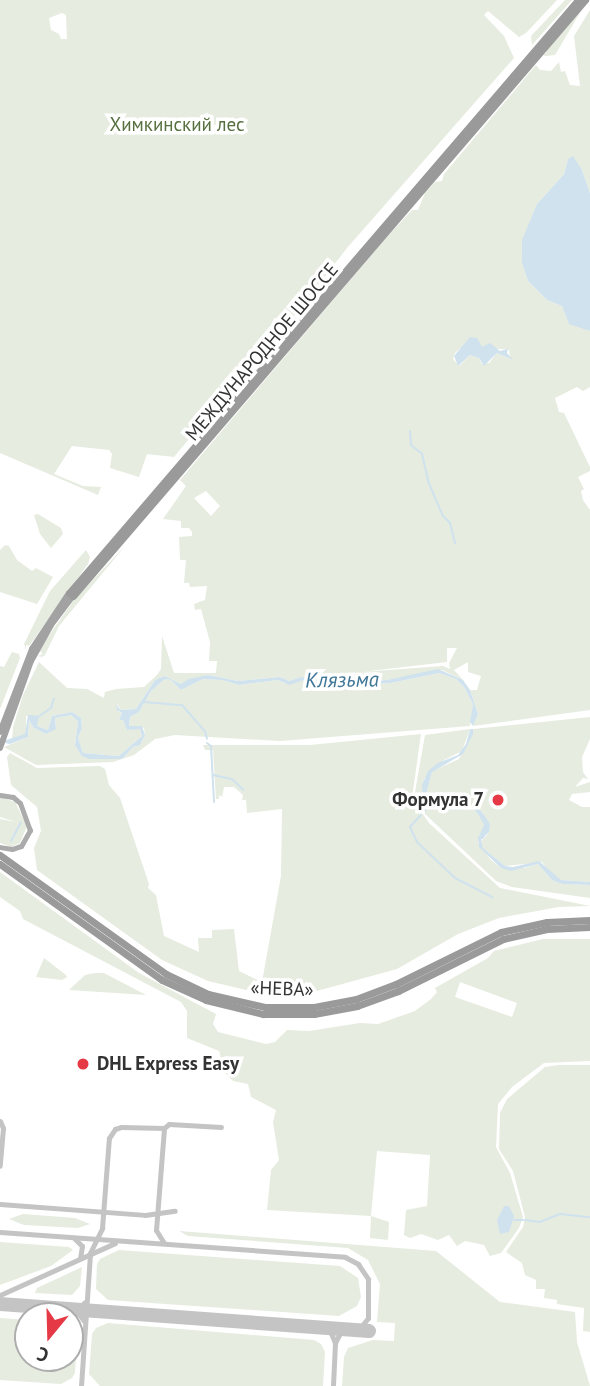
<!DOCTYPE html>
<meta charset="utf-8">
<style>
body{margin:0}
#map{position:relative;width:590px;height:1386px;overflow:hidden;background:#fff;font-family:"PT Sans",sans-serif}
div>[style]{position:absolute}
.green>*{inset:0;background:#e6ecdf}
.water>*{inset:0;background:#cfe2ee}
.stream>*{height:2px;margin:-1px;padding:0 1px;transform-origin:1px;border-radius:1px;background:#cfe2ee}
.river>*{height:4.5px;margin:-2.25px;padding:0 2.25px;transform-origin:2.25px;border-radius:2.25px;background:#cfe2ee}
.taxiway>*{height:5px;margin:-2.5px;padding:0 2.5px;transform-origin:2.5px;border-radius:2.5px;background:#c4c4c4}
.runway>*{height:14px;margin:-7px;padding:0 7px;transform-origin:7px;border-radius:7px;background:#c4c4c4}
.primary>*{height:5px;margin:-2.5px;padding:0 2.5px;transform-origin:2.5px;border-radius:2.5px;background:#ababab}
.trunk>*{height:6px;margin:-3px;padding:0 3px;transform-origin:3px;border-radius:3px;background:#a2a2a2}
.motorway>*{height:7px;margin:-3.5px;padding:0 3.5px;transform-origin:3.5px;border-radius:3.5px;background:#9a9a9a}
.dots>*{width:19px;height:19px;translate:-50% -50%;box-sizing:border-box;border:4px solid #fff;border-radius:50%}
span{translate:-50% -50%;white-space:nowrap;text-align:center;line-height:1.15;-webkit-text-stroke:7px #fff;paint-order:stroke}
.park-label{font-size:19px;color:#56703f}
.street-label{font-size:19px;color:#333}
.poi-label{font-size:19px;color:#333;font-weight:700}
.right{translate:-100% -50%;text-align:right}
.left{translate:0 -50%;text-align:left}
.water-label{font-size:21px;color:#3f7597;font-style:italic}
.north{position:absolute;left:14px;top:1302px;width:70px;height:70px;box-sizing:border-box;background:#fff;border:2px solid #adadad;border-radius:50%;rotate:199deg;font-size:19px;font-weight:700;line-height:28px;text-align:center;color:#333}
.north::after{content:'';display:block;margin:auto;width:24px;height:32px;background:#e63946;clip-path:polygon(50% 0,100% 100%,50% 72%,0 100%)}
</style>
<div id="map">
<div class="green">
<div style="clip-path:polygon(evenodd,0 0,557px 0,526px 33px,519px 37px,488px 11px,484px 15px,504px 36px,514px 58px,347px 248px,291px 320px,274px 318px,264px 349px,174px 457px,147px 454px,139px 477px,110px 468px,112px 454px,109px 450px,72px 446px,54px 474px,83px 486px,101px 487px,98px 495px,0 453px,0 0,62px 13px,66px 15px,67px 39px,61px 39px,59px 34px,51px 30px,49px 18px,62px 13px)"></div>
<div style="clip-path:polygon(565px 0,572px 0,532px 45px,531px 36px)"></div>
<div style="clip-path:polygon(585px 4px,555px 55px,545px 56px,542px 54px,547px 53px,545px 51px)"></div>
<div style="clip-path:polygon(evenodd,590px 10px,590px 193px,582px 170px,568px 159px,564px 174px,537px 204px,523px 240px,522px 262px,528px 281px,547px 300px,562px 306px,568px 321px,590px 331px,590px 387px,583px 391px,577px 387px,555px 398px,559px 412px,564px 413px,590px 467px,590px 471px,578px 477px,584px 489px,581px 491px,583px 500px,590px 510px,590px 710px,473px 726px,478px 714px,470px 690px,477px 690px,481px 676px,468px 672px,468px 662px,454px 670px,463px 680px,442px 670px,387px 680px,360px 682px,301px 677px,289px 681px,280px 677px,238px 681px,208px 675px,181px 684px,165px 676px,155px 680px,136px 709px,120px 710px,117px 703px,118px 711px,122px 713px,119px 720px,123px 720px,127px 730px,140px 728px,142px 736px,119px 756px,83px 753px,78px 737px,82px 729px,81px 718px,72px 712px,52px 716px,48px 730px,36px 726px,38px 716px,26px 716px,26px 734px,12px 740px,13px 727px,23px 695px,39px 662px,67px 688px,87px 689px,104px 698px,105px 692px,116px 689px,144px 687px,157px 675px,161px 669px,162px 636px,174px 673px,216px 673px,217px 661px,209px 661px,210px 642px,201px 609px,195px 610px,194px 604px,205px 600px,207px 586px,190px 587px,189px 583px,184px 583px,186px 560px,180px 560px,179px 537px,192px 536px,192px 532px,189px 528px,181px 528px,181px 521px,163px 519px,186px 486px,180px 480px,386px 238px,412px 210px,418px 210px,425px 193px,435px 182px,442px 181px,444px 174px,536px 65px,540px 70px,551px 71px,559px 62px,561px 72px,565px 71px,570px 85px,580px 86px,574px 36px,590px 10px,464px 345px,509px 350px,510px 359px,497px 353px,489px 363px,482px 364px,479px 358px,470px 355px,459px 366px,453px 359px,455px 353px,464px 345px,590px 10px,206px 491px,220px 506px,211px 516px,194px 498px,206px 491px,590px 10px,447px 648px,457px 648px,449px 663px,450px 669px,443px 666px,361px 672px,447px 662px,447px 648px)"></div>
<div style="clip-path:polygon(38px 514px,61px 528px,63px 534px,51px 548px,40px 534px,34px 515px)"></div>
<div style="clip-path:polygon(5px 545px,9px 546px,17px 560px,32px 571px,36px 568px,53px 577px,37px 604px,0 592px,0 550px)"></div>
<div style="clip-path:polygon(125px 546px,59px 626px,45px 655px,42px 657px,38px 656px,43px 654px,40px 651px,45px 641px,74px 600px)"></div>
<div style="clip-path:polygon(86px 550px,90px 557px,88px 564px,29px 646px,26px 645px,26px 650px,24px 644px,50px 591px)"></div>
<div style="clip-path:polygon(12px 652px,19px 654px,20px 658px,0 709px,0 666px,4px 667px)"></div>
<div style="clip-path:polygon(439px 673px,456px 679px,464px 687px,473px 704px,470px 726px,280px 741px,175px 735px,155px 739px,134px 755px,113px 762px,36px 765px,4px 747px,28px 737px,29px 720px,34px 728px,46px 734px,56px 728px,55px 718px,71px 715px,78px 721px,75px 745px,85px 757px,122px 759px,133px 747px,140px 745px,145px 735px,144px 728px,129px 726px,130px 717px,139px 712px,151px 691px,165px 679px,171px 680px,181px 690px,203px 679px,222px 680px,239px 685px,278px 680px,286px 684px,304px 680px,357px 685px,391px 683px)"></div>
<div style="clip-path:polygon(590px 717px,590px 739px,582px 757px,583px 772px,588px 779px,583px 778px,575px 787px,590px 782px,590px 792px,572px 794px,569px 800px,582px 807px,590px 807px,590px 882px,561px 880px,551px 874px,542px 862px,505px 866px,483px 848px,481px 841px,487px 835px,490px 825px,479px 808px,441px 805px,425px 798px,432px 771px,459px 759px,473px 729px)"></div>
<div style="clip-path:polygon(470px 729px,462px 751px,444px 760px,424px 779px,423px 801px,445px 810px,474px 809px,486px 825px,478px 843px,491px 860px,501px 868px,525px 868px,538px 864px,552px 880px,562px 884px,590px 885px,590px 898px,512px 887px,496px 881px,423px 812px,415px 792px,425px 735px)"></div>
<div style="clip-path:polygon(421px 734px,412px 798px,429px 823px,500px 888px,590px 906px,559px 907px,499px 918px,458px 934px,397px 969px,295px 997px,277px 997px,208px 981px,162px 960px,37px 870px,34px 848px,41px 831px,37px 807px,11px 785px,7px 757px,10px 753px,37px 768px,100px 766px,105px 769px,109px 785px,120px 798px,149px 884px,148px 888px,156px 895px,164px 936px,199px 952px,198px 938px,212px 938px,212px 930px,234px 929px,239px 971px,262px 982px,281px 876px,282px 809px,247px 813px,246px 800px,242px 800px,243px 795px,234px 787px,224px 787px,222px 797px,219px 795px,219px 799px,216px 799px,213px 750px,205px 750px,203px 745px,310px 745px)"></div>
<div style="clip-path:polygon(0 797px,15px 802px,27px 826px,20px 843px,11px 847px,0 843px,0 819px,16px 822px,0 817px)"></div>
<div style="clip-path:polygon(evenodd,0 872px,139px 973px,216px 1014px,213px 1024px,218px 1032px,266px 1044px,275px 1042px,287px 1030px,309px 1031px,360px 1023px,378px 1024px,415px 1011px,431px 999px,437px 992px,435px 988px,488px 958px,494px 951px,543px 939px,590px 939px,590px 1061px,544px 1063px,512px 1087px,498px 1104px,496px 1147px,510px 1173px,523px 1217px,519px 1228px,501px 1253px,490px 1256px,484px 1245px,465px 1241px,457px 1246px,449px 1235px,438px 1240px,421px 1234px,410px 1238px,404px 1235px,406px 1210px,427px 1206px,430px 1155px,377px 1151px,371px 1216px,389px 1222px,388px 1240px,370px 1238px,371px 1216px,267px 1210px,271px 1170px,279px 1160px,273px 1122px,276px 1110px,251px 1097px,248px 1084px,233px 1081px,225px 1073px,219px 1051px,187px 1038px,187px 1011px,181px 1002px,23px 919px,20px 911px,0 897px,0 872px,460px 982px,517px 1003px,512px 1017px,455px 997px,460px 982px)"></div>
<div style="clip-path:polygon(44px 958px,66px 975px,67px 977px,62px 980px,36px 977px)"></div>
<div style="clip-path:polygon(95px 973px,104px 973px,146px 995px,69px 990px,85px 975px)"></div>
<div style="clip-path:polygon(559px 1065px,590px 1065px,590px 1332px,583px 1331px,584px 1308px,557px 1304px,557px 1300px,544px 1298px,545px 1289px,536px 1289px,536px 1280px,525px 1275px,522px 1263px,506px 1252px,523px 1227px,525px 1217px,513px 1171px,499px 1149px,500px 1113px,507px 1099px,545px 1067px)"></div>
<div style="clip-path:polygon(23px 1214px,75px 1218px,90px 1224px,78px 1228px,24px 1225px,9px 1219px)"></div>
<div style="clip-path:polygon(179px 1231px,436px 1251px,500px 1302px,575px 1312px,577px 1342px,590px 1386px,342px 1386px,344px 1357px,348px 1348px,373px 1340px,394px 1341px,395px 1323px,377px 1322px,380px 1284px,368px 1260px,348px 1248px,188px 1236px)"></div>
<div style="clip-path:polygon(0 1242px,69px 1247px,73px 1250px,51px 1266px,0 1285px)"></div>
<div style="clip-path:polygon(119px 1250px,340px 1266px,358px 1278px,361px 1297px,357px 1306px,339px 1316px,108px 1300px,96px 1289px,97px 1264px,100px 1259px)"></div>
<div style="clip-path:polygon(82px 1267px,80px 1286px,72px 1295px,35px 1293px,37px 1288px)"></div>
<div style="clip-path:polygon(0 1318px,28px 1320px,28px 1358px,70px 1358px,70px 1324px,73px 1325px,77px 1330px,77px 1340px,75px 1373px,72px 1378px,61px 1384px,0 1380px)"></div>
<div style="clip-path:polygon(108px 1323px,314px 1340px,321px 1344px,325px 1352px,323px 1386px,100px 1386px,89px 1374px,92px 1334px,96px 1328px)"></div>
</div>
<div class="water">
<div style="clip-path:polygon(573px 156px,582px 170px,590px 193px,590px 331px,569px 324px,562px 306px,547px 300px,528px 281px,522px 263px,522px 240px,537px 204px,564px 174px,568px 159px)"></div>
<div style="clip-path:polygon(470px 337px,477px 338px,482px 347px,490px 343px,500px 351px,508px 349px,507px 353px,513px 360px,497px 353px,484px 366px,479px 358px,470px 355px,458px 366px,454px 356px)"></div>
<div style="clip-path:polygon(438px 669px,463px 680px,470px 690px,478px 714px,473px 726px,470px 722px,473px 704px,464px 687px,456px 679px,439px 673px,391px 683px,357px 685px,304px 680px,289px 685px,278px 680px,239px 685px,222px 680px,203px 679px,181px 690px,171px 680px,165px 679px,151px 691px,139px 712px,130px 717px,129px 726px,142px 726px,145px 735px,140px 745px,133px 747px,122px 759px,89px 759px,82px 756px,75px 745px,78px 721px,71px 715px,55px 718px,56px 729px,46px 734px,34px 728px,29px 720px,28px 737px,10px 744px,0 742px,25px 734px,28px 715px,39px 716px,37px 726px,48px 730px,52px 716px,72px 712px,81px 718px,82px 729px,78px 737px,83px 753px,119px 756px,142px 736px,140px 729px,127px 730px,123px 720px,119px 720px,122px 713px,117px 710px,116px 704px,120px 710px,136px 709px,155px 680px,165px 676px,181px 684px,189px 679px,208px 675px,238px 681px,280px 677px,289px 681px,301px 677px,360px 682px,387px 680px)"></div>
<div style="clip-path:polygon(470px 729px,473px 729px,473px 734px,463px 754px,432px 772px,425px 798px,441px 805px,479px 808px,490px 825px,489px 832px,481px 840px,483px 848px,505px 866px,513px 867px,539px 861px,561px 880px,590px 882px,590px 885px,562px 884px,552px 880px,538px 864px,511px 871px,501px 868px,479px 847px,478px 837px,486px 831px,486px 825px,474px 809px,445px 810px,423px 801px,422px 785px,428px 771px,438px 763px,458px 755px,466px 744px)"></div>
<div style="clip-path:polygon(504px 1206px,509px 1206px,514px 1216px,509px 1232px,500px 1234px,497px 1220px)"></div>
</div>
<div class="stream">
<div style="left:410px;top:431px;width:14px;rotate:86deg"></div>
<div style="left:411px;top:445px;width:14px;rotate:39deg"></div>
<div style="left:422px;top:454px;width:28px;rotate:77deg"></div>
<div style="left:428px;top:481px;width:38px;rotate:67deg"></div>
<div style="left:443px;top:516px;width:10px;rotate:45deg"></div>
<div style="left:450px;top:523px;width:21px;rotate:76deg"></div>
<div style="left:144px;top:702px;width:38px;rotate:5deg"></div>
<div style="left:182px;top:705px;width:35px;rotate:49deg"></div>
<div style="left:205px;top:731px;width:8px;rotate:76deg"></div>
<div style="left:38px;top:717px;width:16px;rotate:-35deg"></div>
<div style="left:51px;top:708px;width:10px;rotate:-73deg"></div>
<div style="left:207px;top:743px;width:5px;rotate:37deg"></div>
<div style="left:211px;top:746px;width:56px;rotate:86.9deg"></div>
<div style="left:213px;top:775px;width:19px;rotate:12deg"></div>
<div style="left:232px;top:779px;width:16px;rotate:43deg"></div>
<div style="left:424px;top:812px;width:9px;rotate:-58deg"></div>
<div style="left:421px;top:815px;width:16px;rotate:133deg"></div>
<div style="left:410px;top:827px;width:17px;rotate:65deg"></div>
<div style="left:417px;top:842px;width:52px;rotate:43.5deg"></div>
<div style="left:455px;top:878px;width:42px;rotate:27.2deg"></div>
<div style="left:11px;top:841px;width:21px;rotate:-62deg"></div>
<div style="left:514px;top:1220px;width:9px"></div>
<div style="left:525px;top:1220px;width:15px;rotate:8deg"></div>
<div style="left:540px;top:1222px;width:22px;rotate:-22deg"></div>
<div style="left:560px;top:1214px;width:30px;rotate:6deg"></div>
</div>
<div class="river">
<div style="left:482px;top:816px;width:9px;rotate:58deg"></div>
<div style="left:487px;top:824px;width:13px;rotate:113deg"></div>
</div>
<div class="taxiway">
<div style="left:0;top:1121px;width:8px;rotate:67deg"></div>
<div style="left:3px;top:1128px;width:38px;rotate:95deg"></div>
<div style="left:0;top:1204px;width:145px;rotate:4.3deg"></div>
<div style="left:145px;top:1215px;width:30px;rotate:-8deg"></div>
<div style="left:0;top:1232px;width:346px;rotate:4.1deg"></div>
<div style="left:345px;top:1257px;width:15px;rotate:28deg"></div>
<div style="left:358px;top:1264px;width:18px;rotate:56deg"></div>
<div style="left:368px;top:1279px;width:39px;rotate:90deg"></div>
<div style="left:368px;top:1318px;width:13px;rotate:129deg"></div>
<div style="left:360px;top:1328px;width:21px;rotate:166deg"></div>
<div style="left:340px;top:1333px;width:11px;rotate:117deg"></div>
<div style="left:74px;top:1238px;width:11px;rotate:45deg"></div>
<div style="left:82px;top:1246px;width:12px;rotate:99deg"></div>
<div style="left:164px;top:1243px;width:15px;rotate:-122deg"></div>
<div style="left:156px;top:1230px;width:102px;rotate:-85.5deg"></div>
<div style="left:164px;top:1128px;width:6px;rotate:-39deg"></div>
<div style="left:169px;top:1124px;width:52px;rotate:3.3deg"></div>
<div style="left:0;top:1295px;width:126px;rotate:-24.3deg"></div>
<div style="left:84px;top:1321px;width:10px;rotate:-127deg"></div>
<div style="left:78px;top:1313px;width:10px;rotate:-156deg"></div>
<div style="left:69px;top:1309px;width:10px;rotate:-6deg"></div>
<div style="left:79px;top:1308px;width:8px;rotate:-45deg"></div>
<div style="left:323px;top:1327px;width:10px;rotate:37deg"></div>
<div style="left:331px;top:1333px;width:11px;rotate:68deg"></div>
<div style="left:335px;top:1343px;width:43px;rotate:92.7deg"></div>
<div style="left:81px;top:1386px;width:133px;rotate:-86.1deg"></div>
<div style="left:90px;top:1253px;width:28px;rotate:-64deg"></div>
<div style="left:102px;top:1228px;width:90px;rotate:-85.6deg"></div>
<div style="left:109px;top:1138px;width:11px;rotate:-56deg"></div>
<div style="left:115px;top:1129px;width:6px;rotate:-18deg"></div>
<div style="left:121px;top:1127px;width:43px;rotate:1.3deg"></div>
</div>
<div class="runway">
<div style="left:0;top:1304px;width:370px;rotate:4.2deg"></div>
</div>
<div class="primary">
<div style="left:0;top:795px;width:13px;rotate:9deg"></div>
<div style="left:13px;top:797px;width:9px;rotate:41deg"></div>
<div style="left:20px;top:803px;width:29px;rotate:70deg"></div>
<div style="left:30px;top:830px;width:18px;rotate:119deg"></div>
<div style="left:21px;top:846px;width:9px;rotate:162deg"></div>
<div style="left:12px;top:849px;width:12px;rotate:-171deg"></div>
</div>
<div class="trunk">
<div style="left:0;top:732px;width:89px;rotate:-68.9deg"></div>
<div style="left:32px;top:649px;width:67px;rotate:-56.5deg"></div>
<div style="left:0;top:748px;width:92px;rotate:-70.4deg"></div>
<div style="left:31px;top:661px;width:41px;rotate:-60.9deg"></div>
<div style="left:51px;top:625px;width:36px;rotate:-53deg"></div>
</div>
<div class="motorway">
<div style="left:69px;top:593px;width:781px;rotate:-49.36deg"></div>
<div style="left:73px;top:596px;width:786px;rotate:-49.34deg"></div>
<div style="left:0;top:855px;width:204px;rotate:35.6deg"></div>
<div style="left:166px;top:974px;width:47px;rotate:25.5deg"></div>
<div style="left:208px;top:994px;width:58px;rotate:12.8deg"></div>
<div style="left:265px;top:1007px;width:49px"></div>
<div style="left:314px;top:1007px;width:43px;rotate:-10.8deg"></div>
<div style="left:356px;top:999px;width:43px;rotate:-20.6deg"></div>
<div style="left:396px;top:984px;width:117px;rotate:-26.3deg"></div>
<div style="left:501px;top:932px;width:47px;rotate:-12.3deg"></div>
<div style="left:547px;top:922px;width:43px;rotate:-2.7deg"></div>
<div style="left:0;top:864px;width:199px;rotate:35.6deg"></div>
<div style="left:162px;top:980px;width:48px;rotate:24.4deg"></div>
<div style="left:206px;top:1000px;width:59px;rotate:13.8deg"></div>
<div style="left:263px;top:1014px;width:51px"></div>
<div style="left:314px;top:1014px;width:44px;rotate:-10.5deg"></div>
<div style="left:357px;top:1006px;width:44px;rotate:-20.1deg"></div>
<div style="left:398px;top:991px;width:117px;rotate:-26.3deg"></div>
<div style="left:503px;top:939px;width:45px;rotate:-12.8deg"></div>
<div style="left:547px;top:929px;width:43px;rotate:-2.7deg"></div>
</div>
<div class="dots">
<div style="left:498px;top:800px;background:#e63946"></div>
<div style="left:83px;top:1064px;background:#e63946"></div>
</div>
<div class="park-label">
<span style="left:177px;top:125px">Химкинский лес</span>
</div>
<div class="street-label">
<span style="left:262px;top:352px;rotate:-50deg">МЕЖДУНАРОДНОЕ ШОССЕ</span>
<span style="left:282px;top:989px;rotate:2deg">«НЕВА»</span>
</div>
<div class="poi-label">
<span class="right" style="left:484px;top:800px">Формула 7</span>
<span class="left" style="left:97px;top:1064px">DHL Express Easy</span>
</div>
<div class="water-label">
<span style="left:342px;top:680px;rotate:-1deg">Клязьма</span>
</div>
<div class="north">С</div>
</div>
